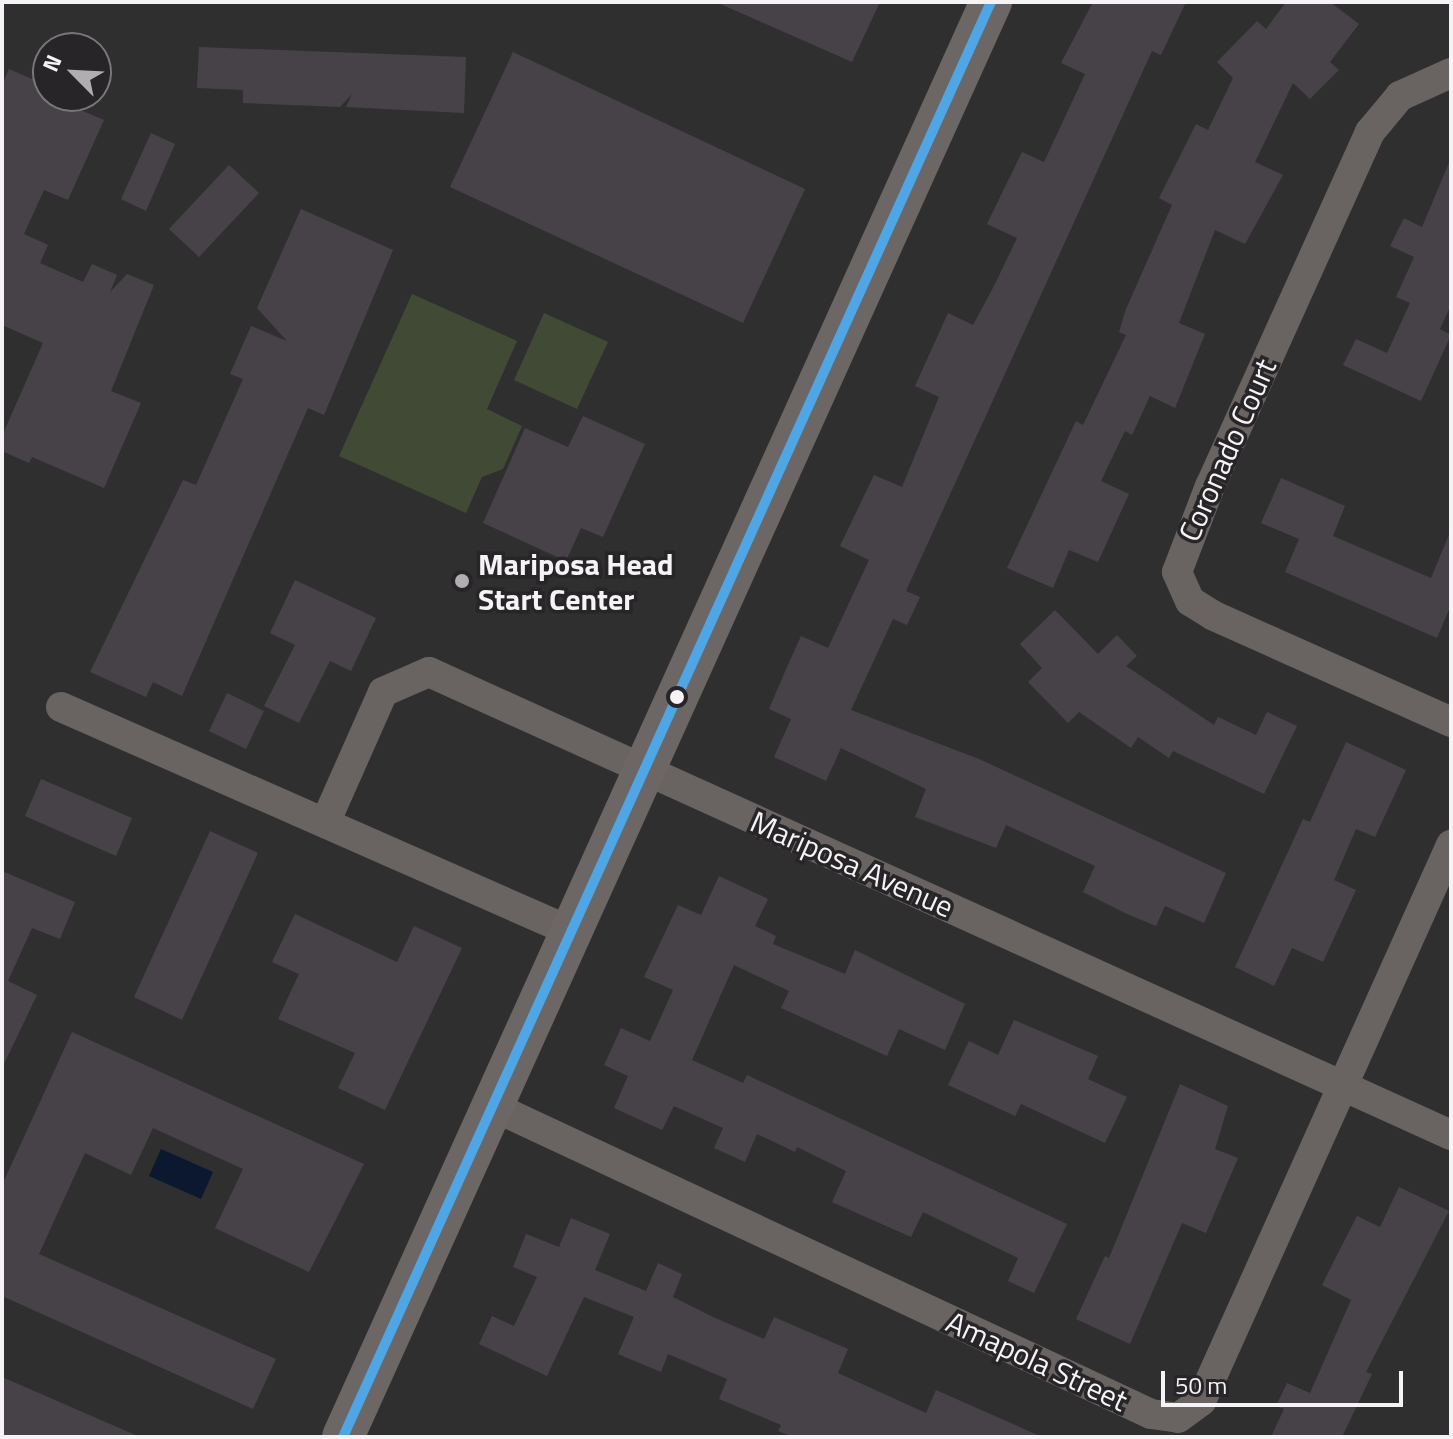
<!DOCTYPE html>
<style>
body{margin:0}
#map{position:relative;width:1453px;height:1439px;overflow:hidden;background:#302f30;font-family:"Titillium Web",sans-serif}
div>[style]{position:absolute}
.green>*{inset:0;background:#414a35}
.water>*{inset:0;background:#0b182f}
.building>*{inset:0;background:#474248}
.minor>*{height:30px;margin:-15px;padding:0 15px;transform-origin:15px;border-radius:15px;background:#696462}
.secondary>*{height:42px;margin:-21px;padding:0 21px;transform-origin:21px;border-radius:21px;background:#6c6665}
.bus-1>*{height:10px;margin:-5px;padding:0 5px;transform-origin:5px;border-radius:5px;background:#4da6e6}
.dots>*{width:22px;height:22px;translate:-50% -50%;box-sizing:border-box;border:4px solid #272527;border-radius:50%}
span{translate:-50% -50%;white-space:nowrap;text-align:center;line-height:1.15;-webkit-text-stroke:7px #272527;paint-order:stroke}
.street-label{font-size:30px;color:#f5f3f5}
.poi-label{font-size:30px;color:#f5f3f5;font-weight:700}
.left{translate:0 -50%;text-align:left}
.frame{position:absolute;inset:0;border:4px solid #f5f3f5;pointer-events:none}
.north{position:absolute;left:32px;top:32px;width:80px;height:80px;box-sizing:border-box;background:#272527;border:2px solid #797779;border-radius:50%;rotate:294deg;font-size:22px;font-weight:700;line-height:32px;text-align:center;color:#f5f3f5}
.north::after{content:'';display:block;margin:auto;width:28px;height:36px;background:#b0aeb0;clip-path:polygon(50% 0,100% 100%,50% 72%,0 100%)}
.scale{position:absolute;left:1161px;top:1371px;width:242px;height:36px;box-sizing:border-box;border:4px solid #f5f3f5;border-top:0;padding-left:10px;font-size:24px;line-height:28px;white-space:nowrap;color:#f5f3f5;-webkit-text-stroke:6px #272527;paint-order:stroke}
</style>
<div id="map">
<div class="green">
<div style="clip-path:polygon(412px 294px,517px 341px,487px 409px,522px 426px,503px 469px,482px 477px,466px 513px,339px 456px)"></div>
<div style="clip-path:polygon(544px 313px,608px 342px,577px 409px,514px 380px)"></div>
</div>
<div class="water">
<div style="clip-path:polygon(161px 1149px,213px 1172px,201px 1199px,149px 1176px)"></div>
</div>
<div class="building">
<div style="clip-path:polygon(716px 2px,880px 2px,852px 62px)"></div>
<div style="clip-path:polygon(1093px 2px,1186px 2px,1161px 55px,1152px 51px,906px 591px,920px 597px,907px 625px,893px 619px,851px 710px,979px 759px,1226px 873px,1204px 923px,1165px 906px,1156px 926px,1127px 914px,1083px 892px,1095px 866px,1006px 825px,996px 848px,915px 817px,926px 789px,841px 748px,826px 781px,774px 757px,791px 719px,769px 709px,787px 667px,801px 636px,828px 648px,869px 560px,840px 546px,874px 475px,902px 487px,939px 397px,915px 386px,948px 313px,973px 325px,994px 286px,1017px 238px,987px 224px,1022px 152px,1044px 162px,1085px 74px,1061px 63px)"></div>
<div style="clip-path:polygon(1286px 2px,1330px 2px,1359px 24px,1330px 62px,1339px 70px,1310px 99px,1293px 83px,1255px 162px,1283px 175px,1245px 244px,1215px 230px,1179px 323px,1205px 334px,1175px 408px,1150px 396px,1132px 435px,1125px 431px,1101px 481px,1129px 494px,1098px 562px,1069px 550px,1053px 588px,1007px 568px,1076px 421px,1083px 425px,1126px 335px,1119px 332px,1126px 309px,1172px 205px,1159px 198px,1196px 124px,1208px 130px,1233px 78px,1217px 62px,1257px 21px,1266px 29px)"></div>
<div style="clip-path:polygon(199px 47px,466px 57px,464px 113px,346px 107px,352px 94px,340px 107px,243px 103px,243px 90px,197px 88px)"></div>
<div style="clip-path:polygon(513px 52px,805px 189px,743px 323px,450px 187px)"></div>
<div style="clip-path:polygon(9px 69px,48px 86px,48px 96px,104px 120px,68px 200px,44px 190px,24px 234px,48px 245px,40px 263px,83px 282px,92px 264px,117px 275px,110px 292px,127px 274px,154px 285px,111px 391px,141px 403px,104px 488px,32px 457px,29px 463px,2px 451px,2px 436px,43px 343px,2px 325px,2px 85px)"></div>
<div style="clip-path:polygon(151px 133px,175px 144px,146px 211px,121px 199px)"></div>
<div style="clip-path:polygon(1451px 158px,1451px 305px,1440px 329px,1451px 335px,1421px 401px,1343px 365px,1356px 339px,1387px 353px,1410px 303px,1396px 297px,1414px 257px,1390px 246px,1404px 218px,1422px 227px)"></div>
<div style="clip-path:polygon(229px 165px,259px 193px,199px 257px,169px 229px)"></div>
<div style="clip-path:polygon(301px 209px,393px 250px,324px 415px,308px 408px,182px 696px,153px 682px,146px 697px,90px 672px,183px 480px,196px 485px,243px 379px,230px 374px,251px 326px,287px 341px,257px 308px)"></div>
<div style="clip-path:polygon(583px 416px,645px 444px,603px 537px,581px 528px,566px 561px,483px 523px,525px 428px,568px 447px)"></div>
<div style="clip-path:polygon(1281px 478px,1345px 506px,1333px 536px,1431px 578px,1451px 530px,1451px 605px,1437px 638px,1285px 572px,1299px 539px,1261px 523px)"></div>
<div style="clip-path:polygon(295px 580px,376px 618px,351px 671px,330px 661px,299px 723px,264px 706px,295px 645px,270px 633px)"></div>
<div style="clip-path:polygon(1055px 610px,1098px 654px,1117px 635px,1137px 656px,1126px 666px,1214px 725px,1218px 717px,1256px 735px,1267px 712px,1297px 726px,1264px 794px,1173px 751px,1169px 758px,1138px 737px,1131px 748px,1079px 712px,1068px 723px,1028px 682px,1042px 668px,1020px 644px)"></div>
<div style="clip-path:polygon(227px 693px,264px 711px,246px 749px,209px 731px)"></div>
<div style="clip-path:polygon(1346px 742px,1406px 770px,1375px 837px,1356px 829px,1334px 880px,1356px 890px,1323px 962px,1292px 948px,1274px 986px,1235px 967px,1303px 819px,1310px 822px)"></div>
<div style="clip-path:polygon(41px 779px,132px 818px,116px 856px,25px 816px)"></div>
<div style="clip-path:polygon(210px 831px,258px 853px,182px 1020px,134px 997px)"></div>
<div style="clip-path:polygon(2px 871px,75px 902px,60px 939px,32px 928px,8px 981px,37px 995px,2px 1068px)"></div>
<div style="clip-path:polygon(719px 876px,768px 899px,755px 926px,776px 936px,773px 944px,845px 974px,855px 950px,965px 1004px,945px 1050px,899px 1029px,887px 1056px,781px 1008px,789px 991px,734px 965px,692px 1060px,743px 1083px,747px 1075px,1067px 1224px,1034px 1293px,1008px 1281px,1018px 1258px,923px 1212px,911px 1237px,832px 1202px,846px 1171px,797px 1147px,795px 1152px,757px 1134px,745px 1162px,714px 1148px,723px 1128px,674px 1106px,662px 1130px,614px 1108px,628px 1076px,604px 1065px,621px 1028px,650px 1041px,673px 990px,644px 977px,678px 905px,701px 915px)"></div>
<div style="clip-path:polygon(295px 914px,397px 962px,414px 926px,462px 948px,385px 1110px,338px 1088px,355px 1053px,278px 1019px,299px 974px,272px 962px)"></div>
<div style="clip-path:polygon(1014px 1020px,1098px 1056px,1088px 1079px,1127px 1097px,1105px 1143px,1021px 1104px,1015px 1116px,948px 1085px,969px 1041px,998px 1055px)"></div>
<div style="clip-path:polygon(72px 1032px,364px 1164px,309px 1272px,215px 1228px,243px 1169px,153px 1128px,131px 1175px,85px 1153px,39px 1254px,276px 1359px,253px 1409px,2px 1296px,2px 1185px)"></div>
<div style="clip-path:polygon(1180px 1084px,1228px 1106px,1215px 1149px,1238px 1158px,1206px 1233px,1182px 1223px,1130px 1344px,1076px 1319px,1105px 1256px,1109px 1258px)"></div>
<div style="clip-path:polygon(1399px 1187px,1449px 1211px,1366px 1372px,1372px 1374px,1342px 1437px,1271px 1437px,1284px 1409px,1276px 1406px,1287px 1383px,1310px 1393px,1351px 1300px,1322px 1285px,1336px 1257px,1357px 1216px,1380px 1227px)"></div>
<div style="clip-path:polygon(571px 1218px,610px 1234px,595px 1270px,646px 1291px,658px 1263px,682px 1274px,673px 1297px,713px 1317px,764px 1339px,774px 1317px,848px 1349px,838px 1373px,926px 1413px,936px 1390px,1042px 1437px,793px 1437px,778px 1431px,781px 1425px,719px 1399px,727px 1379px,668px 1354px,661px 1372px,618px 1354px,634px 1317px,584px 1297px,547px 1376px,479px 1344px,492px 1316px,514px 1326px,537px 1277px,513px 1267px,526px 1234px,559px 1247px)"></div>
<div style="clip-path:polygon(2px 1377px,140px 1437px,2px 1437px)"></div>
</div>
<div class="minor">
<div style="left:1451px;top:73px;width:56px;rotate:155.7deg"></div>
<div style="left:1400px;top:96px;width:47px;rotate:129.8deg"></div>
<div style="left:1370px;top:132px;width:388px;rotate:114.3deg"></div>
<div style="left:1210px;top:486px;width:92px;rotate:111deg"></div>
<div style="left:1177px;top:572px;width:32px;rotate:66deg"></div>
<div style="left:1190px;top:601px;width:26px;rotate:32deg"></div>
<div style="left:1212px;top:615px;width:262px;rotate:24.1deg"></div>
<div style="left:61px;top:707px;width:558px;rotate:23.76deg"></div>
<div style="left:325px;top:823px;width:143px;rotate:-66.1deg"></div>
<div style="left:383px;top:692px;width:50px;rotate:-23.5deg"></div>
<div style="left:429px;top:672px;width:1122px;rotate:24.37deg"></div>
<div style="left:492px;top:1106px;width:727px;rotate:25.05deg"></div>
<div style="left:1151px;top:1414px;width:27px;rotate:8deg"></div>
<div style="left:1178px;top:1418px;width:29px;rotate:-36deg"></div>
<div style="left:1201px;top:1401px;width:610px;rotate:-65.79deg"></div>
</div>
<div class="secondary">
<div style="left:343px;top:1437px;width:1575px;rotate:-65.7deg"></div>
</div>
<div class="bus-1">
<div style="left:343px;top:1437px;width:1575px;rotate:-65.7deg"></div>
</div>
<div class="dots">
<div style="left:462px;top:581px;background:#b0aeb0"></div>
<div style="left:677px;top:697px;background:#f5f3f5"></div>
</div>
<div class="street-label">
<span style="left:1227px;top:450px;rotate:-66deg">Coronado Court</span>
<span style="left:852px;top:864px;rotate:24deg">Mariposa Avenue</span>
<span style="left:1037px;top:1361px;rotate:25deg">Amapola Street</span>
</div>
<div class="poi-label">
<span class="left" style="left:478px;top:581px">Mariposa Head<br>Start Center</span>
</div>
<div class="frame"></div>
<div class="north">N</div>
<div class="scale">50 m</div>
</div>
